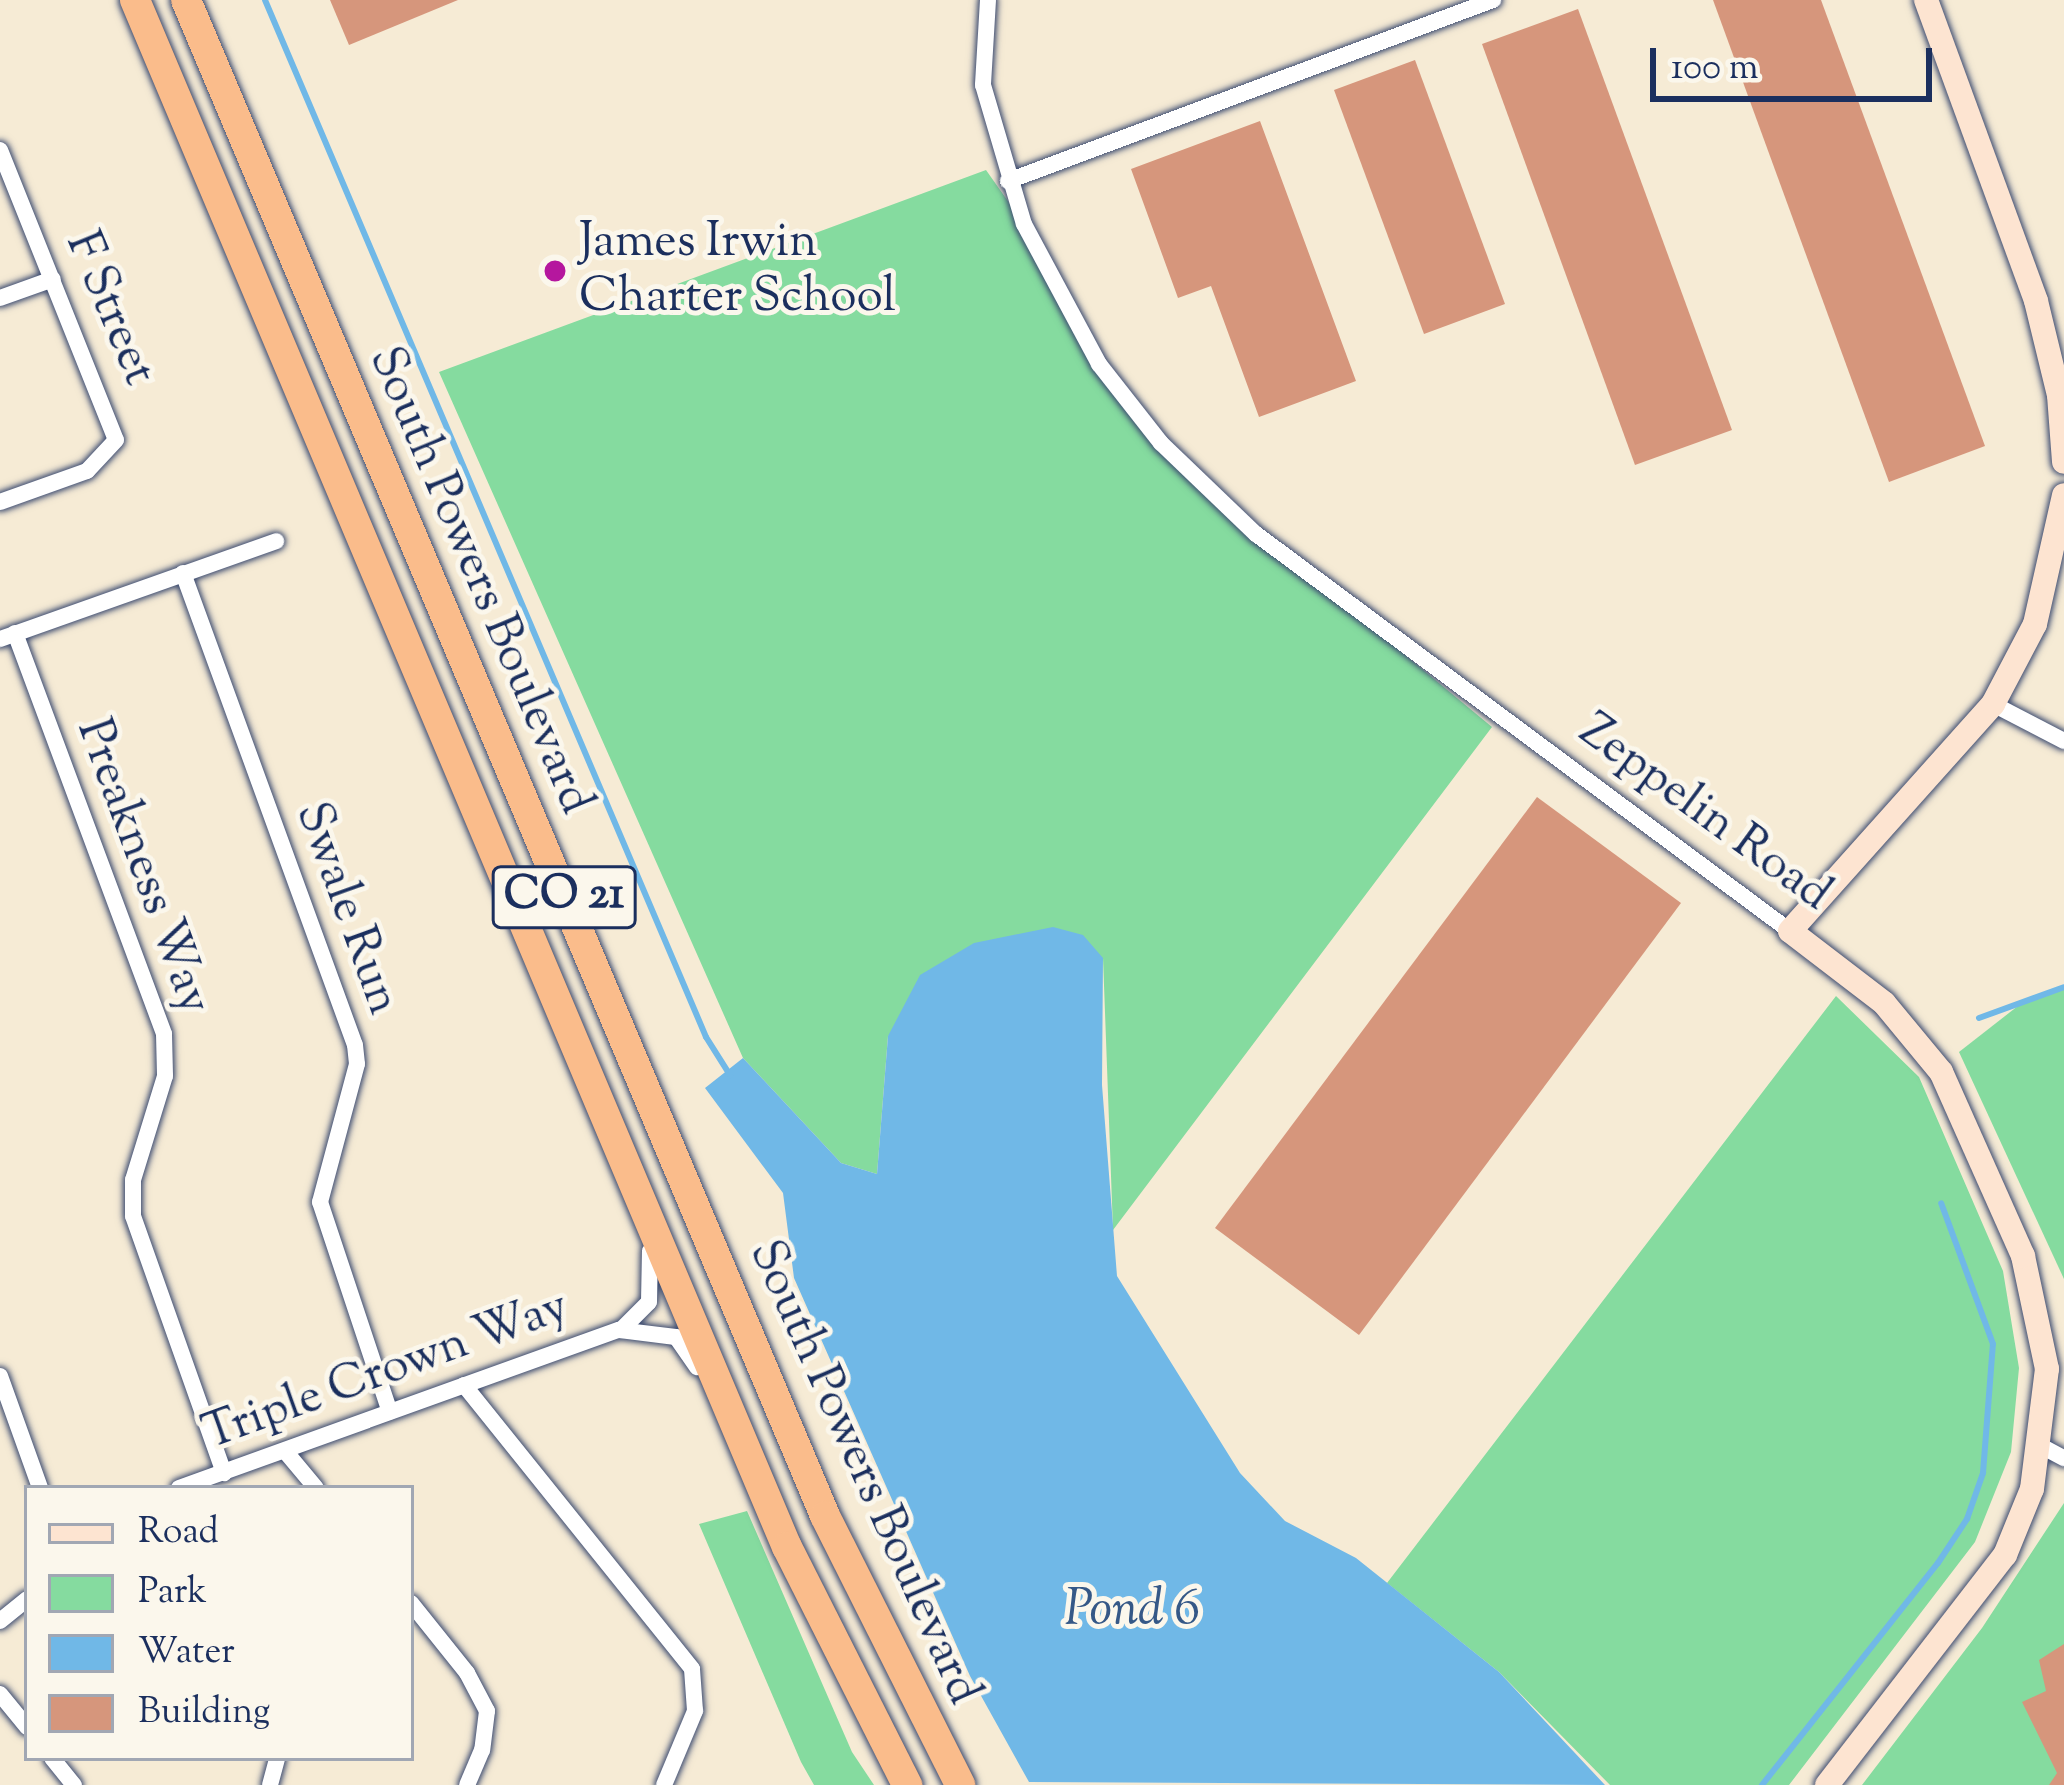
<!DOCTYPE html>
<style>
body{margin:0}
#map{position:relative;width:2064px;height:1785px;overflow:hidden;background:#f6ebd5;font-family:"Sorts Mill Goudy",serif}
div>[style]{position:absolute}
.green>*{inset:0;background:#85db9f}
.water>*{inset:0;background:#70b8e7}
.stream>*{height:6px;margin:-3px;padding:0 3px;transform-origin:3px;border-radius:3px;background:#70b8e7}
.building>*{inset:0;background:#d6967c}
.roads{filter:drop-shadow(0 0 3px #3c4b70) drop-shadow(0 0 3px #3c4b70)}
.street>*{height:16px;margin:-8px;padding:0 8px;transform-origin:8px;border-radius:8px;background:#fff}
.secondary>*{height:24px;margin:-12px;padding:0 12px;transform-origin:12px;border-radius:12px;background:#fde4d1}
.highway>*{height:30px;margin:-15px;padding:0 15px;transform-origin:15px;border-radius:15px;background:#fabc8b}
.dots>*{width:33px;height:33px;translate:-50% -50%;box-sizing:border-box;border:6px solid #fbf7ec;border-radius:50%}
span{translate:-50% -50%;white-space:nowrap;text-align:center;line-height:1.15;-webkit-text-stroke:10px #fbf7ec;paint-order:stroke}
.shield-label span{padding:3px 9px;background:#fbf7ec;border:3px solid;border-radius:9px;-webkit-text-stroke-width:0}
.shield-label{font-size:45px;color:#1b2f5e;font-weight:700}
.poi-label{font-size:48px;color:#1b2f5e}
.left{translate:0 -50%;text-align:left}
.street-label{font-size:48px;color:#1b2f5e}
.water-label{font-size:51px;color:#355887;font-style:italic}
.legend{position:absolute;left:24px;top:1485px;width:390px;height:276px;box-sizing:border-box;background:#fbf7ec;border:3px solid #a1a7b3;margin:0;padding:15px 21px;list-style:none;font-size:36px;color:#1b2f5e}
.legend li{display:flex;align-items:center;gap:24px;height:60px}
.legend b{width:60px;border:3px solid #a1a7b3}
.scale{position:absolute;left:1650px;top:48px;width:282px;height:54px;box-sizing:border-box;border:6px solid #1b2f5e;border-top:0;padding-left:15px;font-size:36px;line-height:42px;white-space:nowrap;color:#1b2f5e;-webkit-text-stroke:9px #fbf7ec;paint-order:stroke}
</style>
<div id="map">
<div class="green">
<div style="clip-path:polygon(986px 170px,1024px 224px,1070px 317px,1202px 487px,1492px 727px,1113px 1230px,1103px 958px,888px 1036px,877px 1174px,841px 1163px,743px 1058px,439px 372px)"></div>
<div style="clip-path:polygon(2064px 988px,2064px 1279px,1959px 1052px,2023px 1002px)"></div>
<div style="clip-path:polygon(1836px 996px,1919px 1077px,2003px 1271px,2019px 1368px,2011px 1452px,1975px 1542px,1789px 1785px,1610px 1785px,1499px 1672px,1387px 1583px)"></div>
<div style="clip-path:polygon(2064px 1503px,2064px 1785px,1862px 1785px,1982px 1628px)"></div>
<div style="clip-path:polygon(747px 1511px,852px 1752px,874px 1785px,814px 1785px,801px 1762px,699px 1524px)"></div>
</div>
<div class="water">
<div style="clip-path:polygon(1053px 927px,1083px 935px,1103px 958px,1102px 1085px,1117px 1276px,1240px 1473px,1285px 1521px,1356px 1558px,1499px 1672px,1605px 1785px,1029px 1782px,970px 1676px,794px 1278px,783px 1193px,705px 1088px,743px 1058px,841px 1163px,877px 1174px,888px 1036px,920px 975px,974px 943px)"></div>
</div>
<div class="stream">
<div style="left:265px;top:0;width:1127px;rotate:66.96deg"></div>
<div style="left:706px;top:1037px;width:45px;rotate:57.7deg"></div>
<div style="left:1979px;top:1018px;width:90px;rotate:-20deg"></div>
<div style="left:1762px;top:1785px;width:283px;rotate:-51.6deg"></div>
<div style="left:1938px;top:1563px;width:53px;rotate:-56.6deg"></div>
<div style="left:1967px;top:1519px;width:49px;rotate:-70.8deg"></div>
<div style="left:1983px;top:1473px;width:129px;rotate:-85.6deg"></div>
<div style="left:1993px;top:1344px;width:150px;rotate:-110.2deg"></div>
</div>
<div class="building">
<div style="clip-path:polygon(330px 0,458px 0,349px 45px)"></div>
<div style="clip-path:polygon(1713px 0,1821px 0,1985px 446px,1889px 482px)"></div>
<div style="clip-path:polygon(1578px 9px,1732px 430px,1635px 465px,1482px 44px)"></div>
<div style="clip-path:polygon(1415px 60px,1505px 304px,1424px 334px,1334px 90px)"></div>
<div style="clip-path:polygon(1260px 121px,1356px 381px,1259px 417px,1211px 286px,1178px 298px,1131px 169px)"></div>
<div style="clip-path:polygon(1537px 797px,1681px 903px,1359px 1335px,1215px 1228px)"></div>
<div style="clip-path:polygon(2064px 1644px,2064px 1785px,2049px 1785px,2057px 1773px,2022px 1702px,2046px 1691px,2039px 1660px)"></div>
</div>
<div class="roads">
<div class="street">
<div style="left:988px;top:0;width:85px;rotate:93.4deg"></div>
<div style="left:983px;top:85px;width:145px;rotate:73.6deg"></div>
<div style="left:1024px;top:224px;width:159px;rotate:61.8deg"></div>
<div style="left:1099px;top:364px;width:100px;rotate:51.9deg"></div>
<div style="left:1161px;top:443px;width:132px;rotate:43.8deg"></div>
<div style="left:1256px;top:534px;width:665px;rotate:36.63deg"></div>
<div style="left:0;top:150px;width:312px;rotate:68.2deg"></div>
<div style="left:116px;top:440px;width:42px;rotate:133.1deg"></div>
<div style="left:87px;top:471px;width:92px;rotate:160.4deg"></div>
<div style="left:1008px;top:181px;width:518px;rotate:-20.47deg"></div>
<div style="left:0;top:298px;width:56px;rotate:-19.7deg"></div>
<div style="left:183px;top:573px;width:502px;rotate:69.98deg"></div>
<div style="left:355px;top:1045px;width:19px;rotate:84deg"></div>
<div style="left:357px;top:1064px;width:143px;rotate:105deg"></div>
<div style="left:320px;top:1202px;width:221px;rotate:71.6deg"></div>
<div style="left:15px;top:633px;width:428px;rotate:69.6deg"></div>
<div style="left:164px;top:1034px;width:42px;rotate:88.6deg"></div>
<div style="left:165px;top:1076px;width:109px;rotate:107.1deg"></div>
<div style="left:133px;top:1180px;width:36px;rotate:90deg"></div>
<div style="left:133px;top:1216px;width:273px;rotate:70.5deg"></div>
<div style="left:0;top:639px;width:293px;rotate:-19.5deg"></div>
<div style="left:1993px;top:704px;width:80px;rotate:27.5deg"></div>
<div style="left:624px;top:1327px;width:35px;rotate:-45deg"></div>
<div style="left:649px;top:1302px;width:51px;rotate:-88.9deg"></div>
<div style="left:0;top:1376px;width:119px;rotate:70.3deg"></div>
<div style="left:464px;top:1385px;width:364px;rotate:51.2deg"></div>
<div style="left:692px;top:1669px;width:42px;rotate:85.9deg"></div>
<div style="left:695px;top:1711px;width:80px;rotate:112.7deg"></div>
<div style="left:2041px;top:1446px;width:26px;rotate:28deg"></div>
<div style="left:285px;top:1451px;width:48px;rotate:50deg"></div>
<div style="left:179px;top:1488px;width:468px;rotate:-19.8deg"></div>
<div style="left:619px;top:1330px;width:57px;rotate:7deg"></div>
<div style="left:676px;top:1337px;width:37px;rotate:55deg"></div>
<div style="left:411px;top:1603px;width:90px;rotate:51.3deg"></div>
<div style="left:467px;top:1673px;width:43px;rotate:62.2deg"></div>
<div style="left:487px;top:1711px;width:39px;rotate:97deg"></div>
<div style="left:482px;top:1750px;width:38px;rotate:113deg"></div>
<div style="left:0;top:1621px;width:35px;rotate:-39deg"></div>
<div style="left:0;top:1694px;width:43px;rotate:50.7deg"></div>
<div style="left:52px;top:1758px;width:35px;rotate:51deg"></div>
<div style="left:270px;top:1785px;width:28px;rotate:-75deg"></div>
</div>
<div class="secondary">
<div style="left:1926px;top:0;width:320px;rotate:69.9deg"></div>
<div style="left:2036px;top:301px;width:97px;rotate:76.3deg"></div>
<div style="left:2059px;top:395px;width:67px;rotate:85.7deg"></div>
<div style="left:1827px;top:1785px;width:291px;rotate:-52.3deg"></div>
<div style="left:2005px;top:1555px;width:71px;rotate:-67.8deg"></div>
<div style="left:2032px;top:1489px;width:121px;rotate:-82.9deg"></div>
<div style="left:2047px;top:1369px;width:116px;rotate:-102deg"></div>
<div style="left:2023px;top:1256px;width:201px;rotate:-114deg"></div>
<div style="left:1941px;top:1072px;width:89px;rotate:-129.6deg"></div>
<div style="left:1884px;top:1003px;width:118px;rotate:-142.5deg"></div>
<div style="left:1790px;top:931px;width:305px;rotate:-48.2deg"></div>
<div style="left:1993px;top:704px;width:90px;rotate:-62.3deg"></div>
<div style="left:2035px;top:624px;width:132px;rotate:-77.3deg"></div>
</div>
<div class="highway">
<div style="left:135px;top:0;width:1679px;rotate:67.15deg"></div>
<div style="left:787px;top:1547px;width:267px;rotate:63.2deg"></div>
<div style="left:186px;top:0;width:1645px;rotate:67.14deg"></div>
<div style="left:825px;top:1516px;width:301px;rotate:63.3deg"></div>
</div>
</div>
<div class="dots">
<div style="left:555px;top:271px;background:#b5179e"></div>
</div>
<div class="shield-label">
<span style="left:564px;top:897px">CO 21</span>
</div>
<div class="poi-label">
<span class="left" style="left:579px;top:271px">James Irwin<br>Charter School</span>
</div>
<div class="street-label">
<span style="left:109px;top:309px;rotate:67deg">F Street</span>
<span style="left:479px;top:581px;rotate:67deg">South Powers Boulevard</span>
<span style="left:1704px;top:814px;rotate:36deg">Zeppelin Road</span>
<span style="left:142px;top:867px;rotate:70deg">Preakness Way</span>
<span style="left:346px;top:909px;rotate:70deg">Swale Run</span>
<span style="left:386px;top:1372px;rotate:-20deg">Triple Crown Way</span>
<span style="left:863px;top:1473px;rotate:66deg">South Powers Boulevard</span>
</div>
<div class="water-label">
<span style="left:1132px;top:1611px">Pond 6</span>
</div>
<ul class="legend">
<li><b style="height:15px;background:#fde4d1"></b>Road</li>
<li><b style="height:33px;background:#85db9f"></b>Park</li>
<li><b style="height:33px;background:#70b8e7"></b>Water</li>
<li><b style="height:33px;background:#d6967c"></b>Building</li>
</ul>
<div class="scale">100 m</div>
</div>
